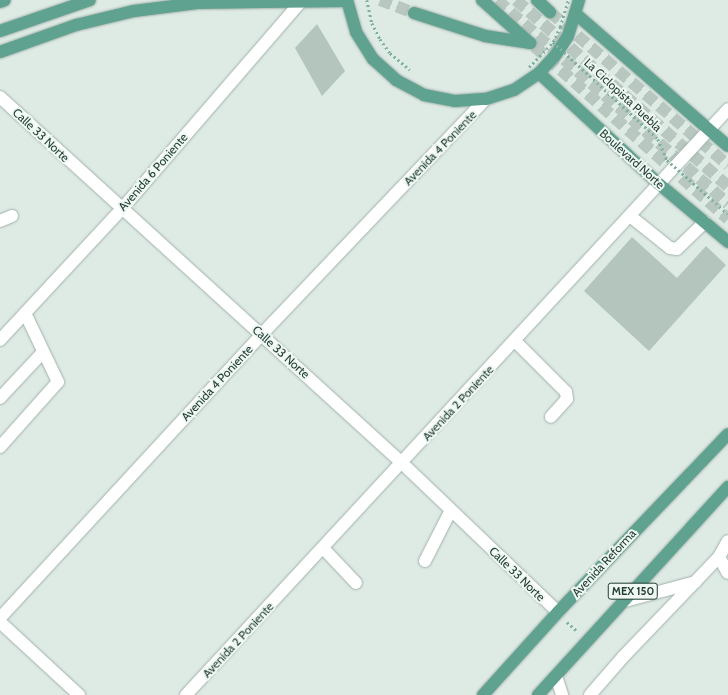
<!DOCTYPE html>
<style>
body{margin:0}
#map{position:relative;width:728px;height:695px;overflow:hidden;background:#deeae4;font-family:Cabin,sans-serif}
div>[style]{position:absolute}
.building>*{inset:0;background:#b3c5bd}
.minor-tunnel>*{height:12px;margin-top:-6px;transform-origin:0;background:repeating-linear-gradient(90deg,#b8c7c0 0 12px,transparent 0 18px)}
.major-tunnel>*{height:12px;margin-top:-6px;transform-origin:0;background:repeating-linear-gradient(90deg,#b8c7c0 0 12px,transparent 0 18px)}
.path>*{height:2.5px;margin-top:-1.25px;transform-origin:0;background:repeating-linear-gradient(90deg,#7db09e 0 2px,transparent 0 5px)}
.roads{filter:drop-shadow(0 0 1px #a1b2ab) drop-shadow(0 0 1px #a1b2ab)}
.minor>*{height:12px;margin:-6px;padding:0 6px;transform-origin:6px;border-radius:6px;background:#fff}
.major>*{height:12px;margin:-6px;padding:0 6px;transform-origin:6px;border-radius:6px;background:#60a290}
.path-bridge>*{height:2.5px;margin-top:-1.25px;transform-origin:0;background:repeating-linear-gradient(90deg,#7db09e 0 2px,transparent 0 5px)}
span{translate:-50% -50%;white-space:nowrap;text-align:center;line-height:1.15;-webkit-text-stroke:4px #eef7f2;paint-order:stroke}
.shield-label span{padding:1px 3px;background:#eef7f2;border:1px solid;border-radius:3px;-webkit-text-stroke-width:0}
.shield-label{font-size:11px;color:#1f3b32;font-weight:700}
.street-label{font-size:12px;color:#1f3b32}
</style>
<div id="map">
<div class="building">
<div style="clip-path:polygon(317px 24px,345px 71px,322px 96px,295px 48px)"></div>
<div style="clip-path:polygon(632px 237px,677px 278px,706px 246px,726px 265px,649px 351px,584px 291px)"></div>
</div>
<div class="minor-tunnel">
<div style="left:497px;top:0;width:308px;rotate:41.4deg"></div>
<div style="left:516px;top:0;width:282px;rotate:41.3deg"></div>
</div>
<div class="major-tunnel">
<div style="left:380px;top:0;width:36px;rotate:21deg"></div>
<div style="left:550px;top:12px;width:235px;rotate:40.7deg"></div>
<div style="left:534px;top:46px;width:260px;rotate:41.7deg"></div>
</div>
<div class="path">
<div style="left:367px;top:0;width:24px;rotate:78deg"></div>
<div style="left:372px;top:23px;width:18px;rotate:63deg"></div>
<div style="left:380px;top:39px;width:17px;rotate:54deg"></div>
<div style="left:390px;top:53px;width:26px;rotate:40deg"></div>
<div style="left:567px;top:622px;width:15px;rotate:42deg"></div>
</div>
<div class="roads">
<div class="minor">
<div style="left:0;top:97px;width:544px;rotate:42.32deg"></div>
<div style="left:402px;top:463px;width:216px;rotate:43.7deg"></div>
<div style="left:630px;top:216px;width:51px;rotate:38.7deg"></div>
<div style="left:670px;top:248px;width:7px;rotate:8deg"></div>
<div style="left:677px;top:249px;width:39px;rotate:-44deg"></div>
<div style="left:0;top:221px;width:13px;rotate:-23deg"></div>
<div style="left:0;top:340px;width:178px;rotate:-47.1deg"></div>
<div style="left:121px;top:210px;width:277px;rotate:-49.2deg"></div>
<div style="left:515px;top:341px;width:72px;rotate:45deg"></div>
<div style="left:566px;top:392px;width:7px;rotate:82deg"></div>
<div style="left:567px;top:399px;width:24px;rotate:132deg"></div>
<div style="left:0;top:398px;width:63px;rotate:-46.9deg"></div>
<div style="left:0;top:447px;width:87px;rotate:-48.3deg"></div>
<div style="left:58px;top:382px;width:76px;rotate:-115.6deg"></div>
<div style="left:323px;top:548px;width:48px;rotate:46.7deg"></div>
<div style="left:719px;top:557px;width:18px;rotate:61deg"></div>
<div style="left:425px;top:561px;width:57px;rotate:-63deg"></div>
<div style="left:625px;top:601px;width:73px;rotate:-15deg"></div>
<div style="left:0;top:618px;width:386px;rotate:-47.3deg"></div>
<div style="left:262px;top:334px;width:325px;rotate:-46.4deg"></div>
<div style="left:0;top:622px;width:108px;rotate:42.7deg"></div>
<div style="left:556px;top:676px;width:20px;rotate:72deg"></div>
<div style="left:186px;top:695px;width:798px;rotate:-47.23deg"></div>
<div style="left:590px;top:695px;width:50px;rotate:-49deg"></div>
<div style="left:623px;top:657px;width:139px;rotate:-46.2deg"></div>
<div style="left:719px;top:557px;width:18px;rotate:-61deg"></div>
</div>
<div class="major">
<div style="left:347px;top:0;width:33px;rotate:74deg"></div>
<div style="left:356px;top:32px;width:32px;rotate:58deg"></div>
<div style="left:373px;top:59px;width:31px;rotate:42deg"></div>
<div style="left:396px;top:80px;width:32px;rotate:28deg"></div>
<div style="left:424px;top:95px;width:32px;rotate:11deg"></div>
<div style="left:455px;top:101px;width:31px;rotate:-4deg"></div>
<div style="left:486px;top:99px;width:29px;rotate:-18deg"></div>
<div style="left:514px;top:90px;width:30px;rotate:-34deg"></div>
<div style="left:539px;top:73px;width:23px;rotate:-47deg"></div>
<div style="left:555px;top:56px;width:24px;rotate:-57deg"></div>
<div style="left:568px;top:36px;width:38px;rotate:-73deg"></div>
<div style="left:482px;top:0;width:64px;rotate:41.9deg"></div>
<div style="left:537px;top:0;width:18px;rotate:43deg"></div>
<div style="left:0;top:2px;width:5px;rotate:-22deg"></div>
<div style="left:414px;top:13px;width:75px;rotate:17.9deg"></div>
<div style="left:485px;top:36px;width:46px;rotate:8.8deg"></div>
<div style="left:576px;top:14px;width:201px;rotate:41deg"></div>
<div style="left:0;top:31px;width:95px;rotate:-19deg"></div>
<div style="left:0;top:52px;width:81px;rotate:-19.6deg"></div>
<div style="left:76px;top:25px;width:60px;rotate:-13.6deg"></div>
<div style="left:134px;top:11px;width:64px;rotate:-7.2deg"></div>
<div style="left:197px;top:3px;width:150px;rotate:-0.8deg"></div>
<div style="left:539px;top:73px;width:163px;rotate:42.8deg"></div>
<div style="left:659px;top:184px;width:90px;rotate:40deg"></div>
<div style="left:483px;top:695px;width:112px;rotate:-47.9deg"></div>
<div style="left:558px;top:612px;width:246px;rotate:-46.3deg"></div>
<div style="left:538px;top:695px;width:282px;rotate:-47.6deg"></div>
</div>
</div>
<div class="path-bridge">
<div style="left:553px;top:42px;width:143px;rotate:42.7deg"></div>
<div style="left:658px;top:139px;width:23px;rotate:67deg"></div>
<div style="left:667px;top:160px;width:81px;rotate:41.5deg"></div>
<div style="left:529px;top:67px;width:35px;rotate:-46deg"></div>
<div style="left:553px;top:42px;width:17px;rotate:-65deg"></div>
<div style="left:560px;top:27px;width:28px;rotate:-73deg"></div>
</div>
<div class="shield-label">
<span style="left:633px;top:591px">MEX 150</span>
</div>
<div class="street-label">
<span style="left:623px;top:95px;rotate:43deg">La Ciclopista Puebla</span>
<span style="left:41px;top:135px;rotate:43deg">Calle 33 Norte</span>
<span style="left:440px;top:148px;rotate:-46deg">Avenida 4 Poniente</span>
<span style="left:632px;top:159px;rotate:42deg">Boulevard Norte</span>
<span style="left:153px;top:172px;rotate:-49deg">Avenida 6 Poniente</span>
<span style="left:281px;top:352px;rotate:42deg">Calle 33 Norte</span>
<span style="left:217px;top:383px;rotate:-47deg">Avenida 4 Poniente</span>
<span style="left:458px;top:403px;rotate:-47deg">Avenida 2 Poniente</span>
<span style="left:604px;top:563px;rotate:-47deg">Avenida Reforma</span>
<span style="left:517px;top:574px;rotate:44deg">Calle 33 Norte</span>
<span style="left:238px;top:640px;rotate:-47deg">Avenida 2 Poniente</span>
</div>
</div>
